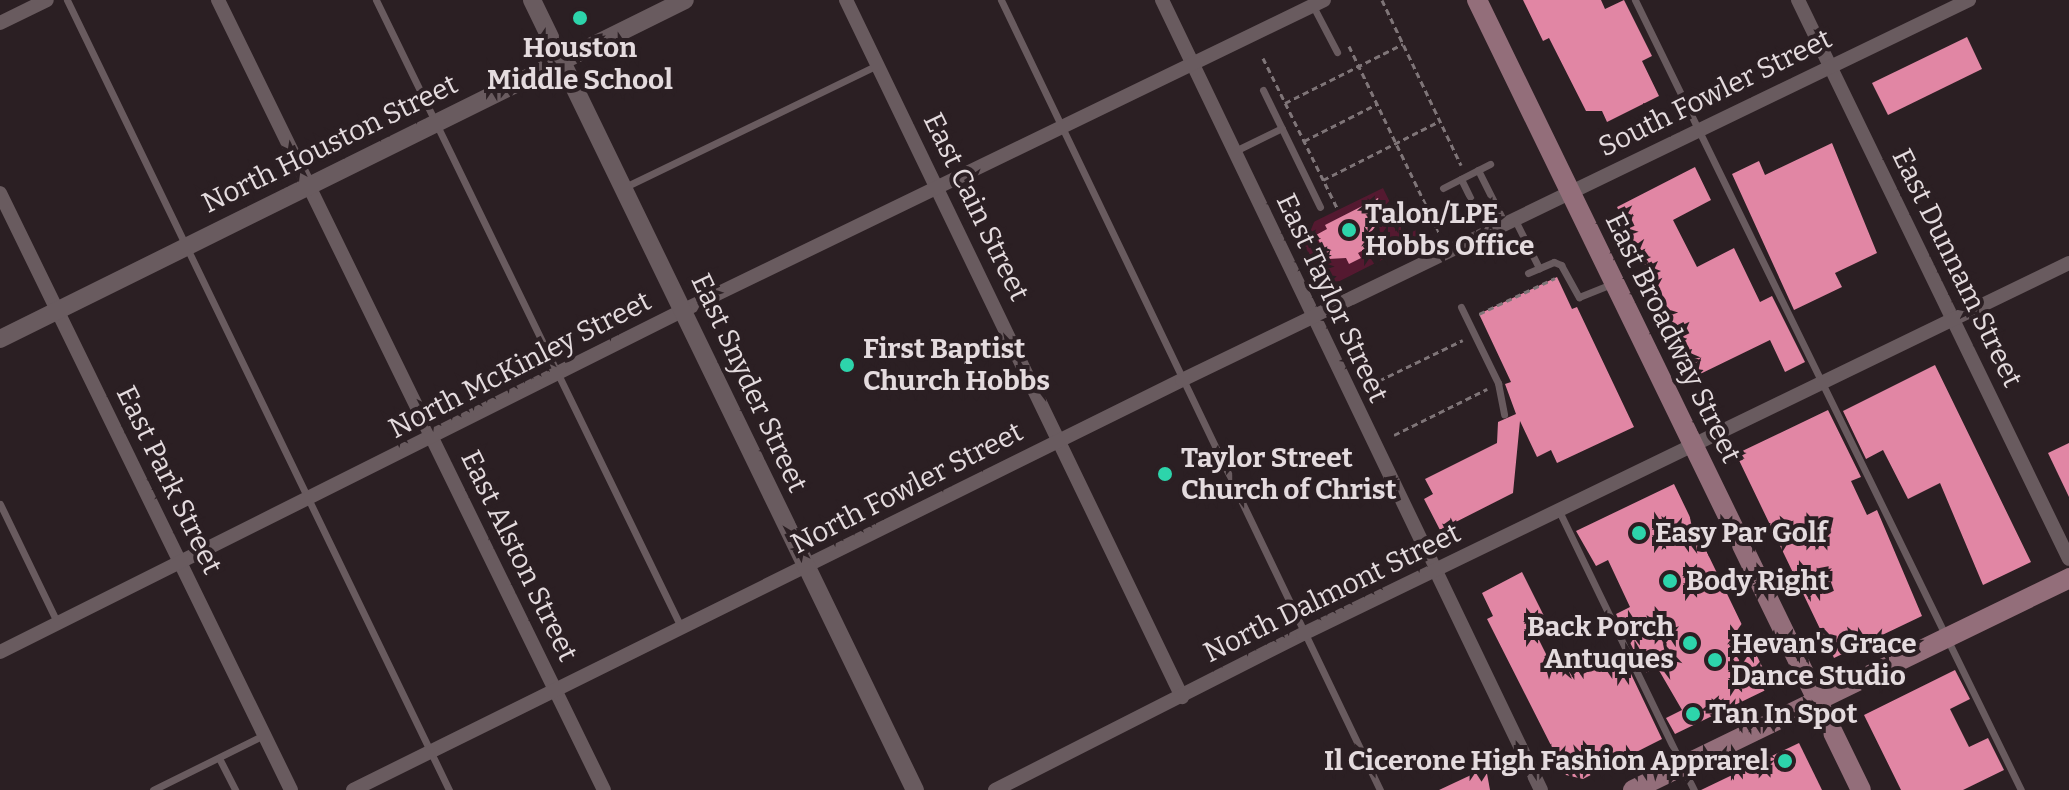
<!DOCTYPE html>
<style>
body{margin:0}
#map{position:relative;width:2069px;height:790px;overflow:hidden;background:#2b1f23;font-family:Bitter,serif}
div>[style]{position:absolute}
.green>*{inset:0;background:#541930}
.building>*{inset:0;background:#e186a4}
.path>*{height:3px;margin-top:-1.5px;transform-origin:0;background:repeating-linear-gradient(90deg,#7f7578 0 6px,transparent 0 10px)}
.service>*{height:7px;margin:-3.5px;padding:0 3.5px;transform-origin:3.5px;border-radius:3.5px;background:#695b5f}
.minor>*{height:14px;margin:-7px;padding:0 7px;transform-origin:7px;border-radius:7px;background:#695b5f}
.tertiary>*{height:18px;margin:-9px;padding:0 9px;transform-origin:9px;border-radius:9px;background:#695b5f}
.secondary>*{height:20px;margin:-10px;padding:0 10px;transform-origin:10px;border-radius:10px;background:#936e7a}
.dots>*{width:22px;height:22px;translate:-50% -50%;box-sizing:border-box;border:4px solid #2b1f23;border-radius:50%}
span{translate:-50% -50%;white-space:nowrap;text-align:center;line-height:1.15;-webkit-text-stroke:8px #2b1f23;paint-order:stroke}
.poi-label{font-size:28px;color:#e4dbde;font-weight:700}
.left{translate:0 -50%;text-align:left}
.right{translate:-100% -50%;text-align:right}
.street-label{font-size:28px;color:#e4dbde}
</style>
<div id="map">
<div class="green">
<div style="clip-path:polygon(1383px 188px,1406px 235px,1416px 230px,1421px 240px,1326px 288px,1297px 230px)"></div>
</div>
<div class="building">
<div style="clip-path:polygon(1523px 0,1601px 0,1605px 9px,1624px 0,1652px 56px,1642px 61px,1659px 96px,1607px 122px,1602px 111px,1586px 111px,1549px 38px,1543px 41px)"></div>
<div style="clip-path:polygon(1967px 37px,1982px 69px,1888px 115px,1872px 83px)"></div>
<div style="clip-path:polygon(1832px 143px,1877px 253px,1835px 273px,1842px 287px,1794px 310px,1732px 174px,1759px 161px,1765px 175px)"></div>
<div style="clip-path:polygon(1695px 167px,1711px 200px,1673px 220px,1697px 267px,1734px 248px,1760px 302px,1772px 296px,1805px 362px,1785px 372px,1770px 340px,1696px 376px,1617px 207px)"></div>
<div style="clip-path:polygon(1378px 198px,1390px 222px,1363px 235px,1369px 247px,1358px 253px,1361px 258px,1349px 264px,1346px 258px,1328px 259px,1316px 235px,1327px 229px,1325px 225px)"></div>
<div style="clip-path:polygon(1557px 277px,1572px 309px,1577px 307px,1634px 427px,1557px 463px,1551px 450px,1537px 457px,1520px 421px,1513px 493px,1440px 530px,1424px 499px,1433px 494px,1425px 479px,1497px 443px,1498px 422px,1516px 414px,1505px 384px,1511px 382px,1479px 314px)"></div>
<div style="clip-path:polygon(1935px 365px,2031px 562px,1983px 585px,1940px 483px,1908px 499px,1883px 450px,1866px 459px,1843px 411px)"></div>
<div style="clip-path:polygon(1828px 410px,1861px 477px,1851px 481px,1867px 515px,1877px 510px,1922px 616px,1834px 658px,1736px 454px)"></div>
<div style="clip-path:polygon(2069px 443px,2069px 497px,2048px 453px)"></div>
<div style="clip-path:polygon(1674px 484px,1772px 687px,1675px 734px,1666px 718px,1682px 710px,1657px 667px,1645px 673px,1616px 614px,1630px 607px,1608px 560px,1596px 566px,1576px 531px)"></div>
<div style="clip-path:polygon(1522px 572px,1550px 628px,1536px 634px,1551px 664px,1571px 654px,1581px 675px,1622px 655px,1662px 739px,1583px 779px,1566px 775px,1487px 619px,1493px 616px,1482px 593px)"></div>
<div style="clip-path:polygon(1955px 670px,1970px 699px,1950px 709px,1969px 747px,1988px 738px,2004px 770px,1963px 790px,1901px 790px,1864px 715px)"></div>
<div style="clip-path:polygon(1799px 743px,1822px 790px,1701px 790px)"></div>
<div style="clip-path:polygon(1486px 768px,1490px 790px,1439px 790px)"></div>
</div>
<div class="path">
<div style="left:1382px;top:0;width:183px;rotate:64.4deg"></div>
<div style="left:1349px;top:46px;width:207px;rotate:64.2deg"></div>
<div style="left:1263px;top:58px;width:169px;rotate:63.7deg"></div>
<div style="left:1285px;top:103px;width:132px;rotate:-26.6deg"></div>
<div style="left:1304px;top:141px;width:82px;rotate:-26.9deg"></div>
<div style="left:1323px;top:180px;width:131px;rotate:-26.8deg"></div>
<div style="left:1479px;top:314px;width:84px;rotate:-25.3deg"></div>
<div style="left:1370px;top:385px;width:103px;rotate:-25.8deg"></div>
<div style="left:1394px;top:435px;width:104px;rotate:-26.3deg"></div>
</div>
<div class="service">
<div style="left:67px;top:0;width:878px;rotate:64.19deg"></div>
<div style="left:376px;top:0;width:697px;rotate:64.06deg"></div>
<div style="left:1001px;top:0;width:876px;rotate:64.37deg"></div>
<div style="left:1635px;top:0;width:879px;rotate:63.96deg"></div>
<div style="left:1313px;top:6px;width:52px;rotate:62.4deg"></div>
<div style="left:1263px;top:90px;width:130px;rotate:64deg"></div>
<div style="left:1235px;top:151px;width:52px;rotate:-26.1deg"></div>
<div style="left:1478px;top:170px;width:60px;rotate:63.4deg"></div>
<div style="left:1461px;top:179px;width:59px;rotate:63.9deg"></div>
<div style="left:625px;top:187px;width:280px;rotate:-25.8deg"></div>
<div style="left:1443px;top:188px;width:53px;rotate:-27.1deg"></div>
<div style="left:1515px;top:220px;width:54px;rotate:63.4deg"></div>
<div style="left:1528px;top:273px;width:28px;rotate:-23deg"></div>
<div style="left:1554px;top:262px;width:8px;rotate:23deg"></div>
<div style="left:1561px;top:265px;width:37px;rotate:61deg"></div>
<div style="left:1579px;top:297px;width:37px;rotate:-22deg"></div>
<div style="left:1461px;top:307px;width:85px;rotate:64deg"></div>
<div style="left:1498px;top:383px;width:32px;rotate:79deg"></div>
<div style="left:0;top:504px;width:133px;rotate:64.2deg"></div>
<div style="left:1559px;top:511px;width:310px;rotate:64.2deg"></div>
<div style="left:219px;top:758px;width:36px;rotate:63deg"></div>
<div style="left:153px;top:790px;width:124px;rotate:-26.4deg"></div>
</div>
<div class="minor">
<div style="left:218px;top:0;width:879px;rotate:63.96deg"></div>
<div style="left:846px;top:0;width:774px;rotate:64.26deg"></div>
<div style="left:1162px;top:0;width:876px;rotate:64.37deg"></div>
<div style="left:1798px;top:0;width:621px;rotate:64.14deg"></div>
<div style="left:0;top:23px;width:52px;rotate:-26.1deg"></div>
<div style="left:0;top:193px;width:664px;rotate:64.01deg"></div>
<div style="left:0;top:652px;width:765px;rotate:-26.57deg"></div>
<div style="left:684px;top:310px;width:711px;rotate:-25.84deg"></div>
<div style="left:353px;top:790px;width:925px;rotate:-26.32deg"></div>
<div style="left:1182px;top:380px;width:874px;rotate:-25.77deg"></div>
<div style="left:995px;top:790px;width:345px;rotate:-26.9deg"></div>
<div style="left:1303px;top:634px;width:851px;rotate:-25.84deg"></div>
</div>
<div class="tertiary">
<div style="left:532px;top:0;width:878px;rotate:64.14deg"></div>
<div style="left:0;top:339px;width:764px;rotate:-26.33deg"></div>
</div>
<div class="secondary">
<div style="left:1477px;top:0;width:878px;rotate:64.08deg"></div>
<div style="left:1633px;top:790px;width:485px;rotate:-25.9deg"></div>
</div>
<div class="dots">
<div style="left:580px;top:18px;background:#2dd4ab"></div>
<div style="left:1349px;top:230px;background:#2dd4ab"></div>
<div style="left:847px;top:365px;background:#2dd4ab"></div>
<div style="left:1165px;top:474px;background:#2dd4ab"></div>
<div style="left:1639px;top:533px;background:#2dd4ab"></div>
<div style="left:1670px;top:581px;background:#2dd4ab"></div>
<div style="left:1690px;top:643px;background:#2dd4ab"></div>
<div style="left:1715px;top:660px;background:#2dd4ab"></div>
<div style="left:1693px;top:714px;background:#2dd4ab"></div>
<div style="left:1785px;top:761px;background:#2dd4ab"></div>
</div>
<div class="poi-label">
<span style="left:580px;top:64px">Houston<br>Middle School</span>
<span class="left" style="left:1365px;top:230px">Talon/LPE<br>Hobbs Office</span>
<span class="left" style="left:863px;top:365px">First Baptist<br>Church Hobbs</span>
<span class="left" style="left:1181px;top:474px">Taylor Street<br>Church of Christ</span>
<span class="left" style="left:1655px;top:533px">Easy Par Golf</span>
<span class="left" style="left:1686px;top:581px">Body Right</span>
<span class="right" style="left:1674px;top:643px">Back Porch<br>Antuques</span>
<span class="left" style="left:1731px;top:660px">Hevan's Grace<br>Dance Studio</span>
<span class="left" style="left:1709px;top:714px">Tan In Spot</span>
<span class="right" style="left:1769px;top:761px">Il Cicerone High Fashion Apprarel</span>
</div>
<div class="street-label">
<span style="left:1715px;top:93px;rotate:-26deg">South Fowler Street</span>
<span style="left:330px;top:144px;rotate:-26deg">North Houston Street</span>
<span style="left:976px;top:207px;rotate:64deg">East Cain Street</span>
<span style="left:1957px;top:268px;rotate:64deg">East Dunnam Street</span>
<span style="left:1332px;top:298px;rotate:65deg">East Taylor Street</span>
<span style="left:1673px;top:338px;rotate:64deg">East Broadway Street</span>
<span style="left:520px;top:365px;rotate:-27deg">North McKinley Street</span>
<span style="left:749px;top:383px;rotate:65deg">East Snyder Street</span>
<span style="left:169px;top:480px;rotate:64deg">East Park Street</span>
<span style="left:907px;top:488px;rotate:-27deg">North Fowler Street</span>
<span style="left:519px;top:556px;rotate:64deg">East Alston Street</span>
<span style="left:1332px;top:593px;rotate:-26deg">North Dalmont Street</span>
</div>
</div>
